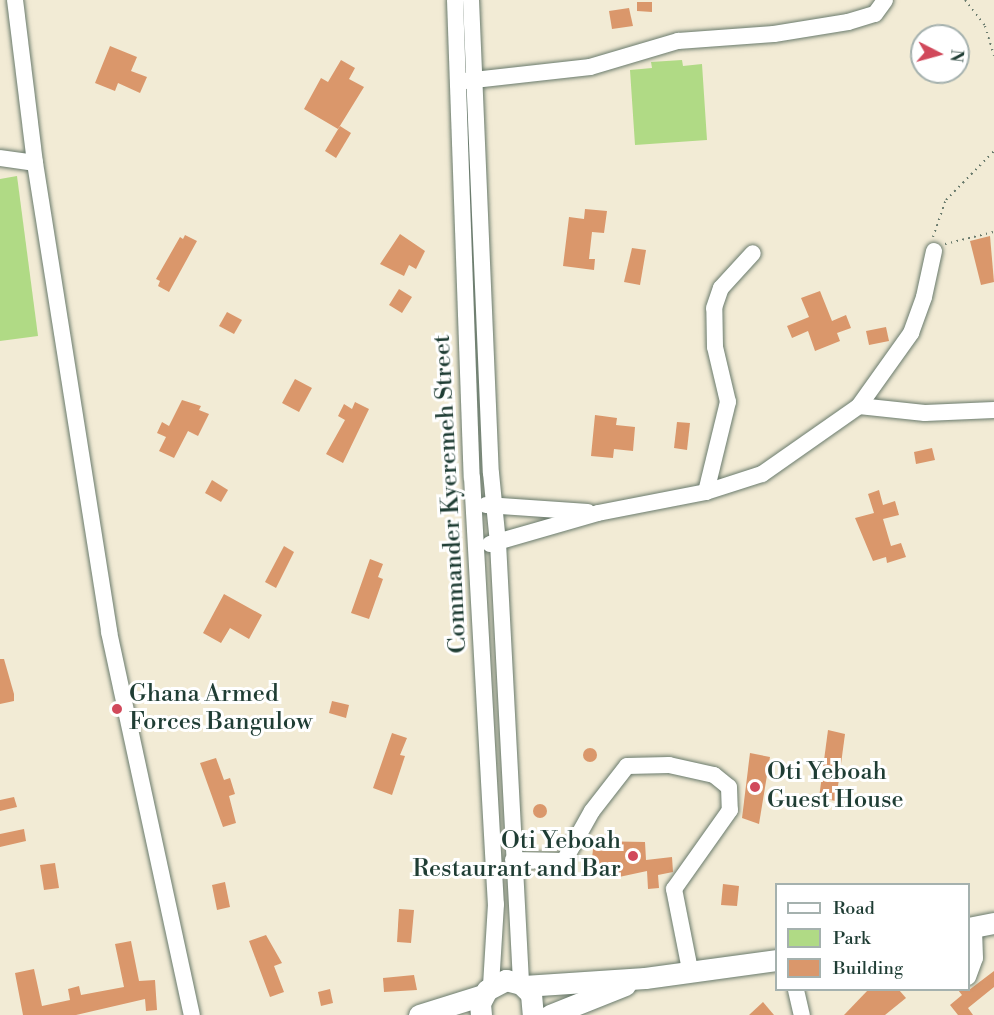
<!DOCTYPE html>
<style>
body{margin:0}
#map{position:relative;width:994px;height:1015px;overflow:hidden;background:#f2ebd5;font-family:"Libre Bodoni",serif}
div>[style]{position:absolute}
.green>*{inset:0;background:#b0da85}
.building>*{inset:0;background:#da976b}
.round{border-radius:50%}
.path>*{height:2px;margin-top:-1px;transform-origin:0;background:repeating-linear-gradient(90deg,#697a6c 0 1.5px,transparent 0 6px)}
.roads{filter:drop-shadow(0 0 2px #697a6c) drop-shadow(0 0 2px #697a6c)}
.minor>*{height:16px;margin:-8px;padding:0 8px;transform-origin:8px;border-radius:8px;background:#fff}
.major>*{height:21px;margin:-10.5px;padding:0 10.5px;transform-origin:10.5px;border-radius:10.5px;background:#fff}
.dots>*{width:16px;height:16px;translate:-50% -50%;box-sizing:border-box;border:3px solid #fff;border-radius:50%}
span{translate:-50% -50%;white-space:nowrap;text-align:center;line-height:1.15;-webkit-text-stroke:6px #fff;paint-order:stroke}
.street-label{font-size:24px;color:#1f3d34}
.poi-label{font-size:24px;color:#1f3d34}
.left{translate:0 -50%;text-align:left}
.right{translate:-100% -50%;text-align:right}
.legend{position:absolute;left:775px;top:883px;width:195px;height:108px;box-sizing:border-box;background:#fff;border:2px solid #a5b1ae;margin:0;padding:8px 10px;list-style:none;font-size:18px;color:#1f3d34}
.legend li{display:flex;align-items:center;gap:12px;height:30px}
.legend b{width:30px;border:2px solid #a5b1ae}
.north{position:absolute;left:910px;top:24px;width:60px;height:60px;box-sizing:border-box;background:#fff;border:2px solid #a5b1ae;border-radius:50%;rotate:96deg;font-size:16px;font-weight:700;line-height:24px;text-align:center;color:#1f3d34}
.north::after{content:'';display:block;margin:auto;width:21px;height:27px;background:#d1495b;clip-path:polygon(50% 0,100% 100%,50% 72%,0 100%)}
</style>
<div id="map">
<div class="green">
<div style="clip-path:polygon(682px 60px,683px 66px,702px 64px,707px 140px,635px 145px,630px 70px,652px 68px,651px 62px)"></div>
<div style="clip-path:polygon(17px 176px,38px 336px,0 341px,0 179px)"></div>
</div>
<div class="building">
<div style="clip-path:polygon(637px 2px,652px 2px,652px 12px,637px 11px)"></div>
<div style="clip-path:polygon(629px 8px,633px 26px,612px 29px,609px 11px)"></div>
<div style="clip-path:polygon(110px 46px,137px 57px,131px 71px,147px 77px,140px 93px,118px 83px,115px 91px,95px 83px)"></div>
<div style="clip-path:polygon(341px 60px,355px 68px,349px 79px,364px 87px,338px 129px,304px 109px,321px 78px,328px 82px)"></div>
<div style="clip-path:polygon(340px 126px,351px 133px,336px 158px,325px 151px)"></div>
<div style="clip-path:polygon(585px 209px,607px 211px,604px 233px,592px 232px,589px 259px,595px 259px,594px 270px,563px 266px,569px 217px,584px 219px)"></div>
<div style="clip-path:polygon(400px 234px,425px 251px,416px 269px,409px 265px,404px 276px,380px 264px)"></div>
<div style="clip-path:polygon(185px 235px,197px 241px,169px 292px,158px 286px,160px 281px,156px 279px,180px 237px,183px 239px)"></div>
<div style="clip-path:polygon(990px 236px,994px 282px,981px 285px,970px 241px)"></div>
<div style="clip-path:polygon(632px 248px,646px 250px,640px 285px,624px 282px)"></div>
<div style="clip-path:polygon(399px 289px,412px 297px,402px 313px,389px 305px)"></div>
<div style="clip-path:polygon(820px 291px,832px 321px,846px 315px,851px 328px,837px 333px,840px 341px,815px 351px,808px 331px,792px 338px,787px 326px,809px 317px,801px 298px)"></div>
<div style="clip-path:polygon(227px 312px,242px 320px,234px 334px,219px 326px)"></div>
<div style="clip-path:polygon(886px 327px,889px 341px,869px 345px,866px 331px)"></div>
<div style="clip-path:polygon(295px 379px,312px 388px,299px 412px,282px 403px)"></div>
<div style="clip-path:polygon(182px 400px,201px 406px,199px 410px,209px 414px,198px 436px,188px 431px,174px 458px,159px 451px,166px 437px,157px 433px,162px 422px,169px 426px)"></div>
<div style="clip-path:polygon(355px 402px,369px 409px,343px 463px,326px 454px,345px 420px,338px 416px,344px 404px,352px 409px)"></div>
<div style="clip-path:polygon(595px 415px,617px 418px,616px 425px,635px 427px,633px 451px,614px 449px,613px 458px,591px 456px)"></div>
<div style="clip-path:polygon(677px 422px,690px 423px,687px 450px,674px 448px)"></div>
<div style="clip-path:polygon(932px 448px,935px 460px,916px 464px,914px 452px)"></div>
<div style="clip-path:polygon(212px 480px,228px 490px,221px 502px,205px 493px)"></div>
<div style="clip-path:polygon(879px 490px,883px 505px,895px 501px,899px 515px,883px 519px,891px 546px,901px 543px,906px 557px,887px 563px,886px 557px,873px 561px,855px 518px,874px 513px,868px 494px)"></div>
<div style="clip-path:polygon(284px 546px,294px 552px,276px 588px,265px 582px)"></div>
<div style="clip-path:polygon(370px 559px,383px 564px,378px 577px,383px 579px,369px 619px,351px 613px)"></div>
<div style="clip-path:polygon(224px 594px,262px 615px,249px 639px,230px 628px,221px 643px,203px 633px)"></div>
<div style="clip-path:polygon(0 659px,4px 659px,14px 694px,14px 701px,0 704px)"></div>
<div style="clip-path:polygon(332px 701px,349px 705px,346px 718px,329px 713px)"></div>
<div style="clip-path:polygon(828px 730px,845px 734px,836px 801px,819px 798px)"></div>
<div style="clip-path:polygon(392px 733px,407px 738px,400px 755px,405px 756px,392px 795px,373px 788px)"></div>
<div class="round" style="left:583px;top:748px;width:14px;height:14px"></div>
<div style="clip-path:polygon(750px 753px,770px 757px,759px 824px,742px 818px)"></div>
<div style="clip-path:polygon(216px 758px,224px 780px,230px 778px,235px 794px,229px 796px,236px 823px,223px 827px,200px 763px)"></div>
<div style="clip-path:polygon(14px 797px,17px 807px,0 811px,0 800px)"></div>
<div class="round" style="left:533px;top:804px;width:14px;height:14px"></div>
<div style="clip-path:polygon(24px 829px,26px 841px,0 847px,0 834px)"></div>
<div style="clip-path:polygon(594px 841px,645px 842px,646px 860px,672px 857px,673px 872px,658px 875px,659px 888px,648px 889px,647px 871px,619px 877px,590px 875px)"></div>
<div style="clip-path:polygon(55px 863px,59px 888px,44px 890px,40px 865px)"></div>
<div style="clip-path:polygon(225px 882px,230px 907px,217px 910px,212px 885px)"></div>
<div style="clip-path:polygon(723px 884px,739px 886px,737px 906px,721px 905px)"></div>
<div style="clip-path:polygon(399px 909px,414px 910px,411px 943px,397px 942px)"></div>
<div style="clip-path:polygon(266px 935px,282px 963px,274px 966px,284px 992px,270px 997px,249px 941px)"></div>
<div style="clip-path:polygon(131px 941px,139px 981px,155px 980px,157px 1010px,146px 1011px,145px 999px,76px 1015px,23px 1015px,15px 973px,34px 969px,42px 1006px,70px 1000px,68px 989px,79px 986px,81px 995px,124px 987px,115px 944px)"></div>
<div style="clip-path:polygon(994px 971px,994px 987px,968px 1008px,973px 1015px,958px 1015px,950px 1005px,962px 995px,958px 990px,969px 990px)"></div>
<div style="clip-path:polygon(414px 975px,417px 990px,384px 992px,383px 978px)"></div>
<div style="clip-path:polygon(330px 989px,333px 1003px,321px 1006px,318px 992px)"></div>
<div style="clip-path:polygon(868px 990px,899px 990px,906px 998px,885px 1015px,844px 1015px)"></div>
<div style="clip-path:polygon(763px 1002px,774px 1015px,749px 1015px)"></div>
</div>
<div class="path">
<div style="left:965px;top:0;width:33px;rotate:52deg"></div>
<div style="left:985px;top:26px;width:31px;rotate:73deg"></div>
<div style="left:933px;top:237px;width:39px;rotate:-71deg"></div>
<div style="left:946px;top:200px;width:69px;rotate:-45.6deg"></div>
<div style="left:945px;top:244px;width:50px;rotate:-13.8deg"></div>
</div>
<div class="roads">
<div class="minor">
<div style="left:15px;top:0;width:164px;rotate:83deg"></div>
<div style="left:35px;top:163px;width:475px;rotate:81deg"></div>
<div style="left:109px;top:632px;width:392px;rotate:77.8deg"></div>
<div style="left:455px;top:0;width:477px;rotate:88deg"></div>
<div style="left:472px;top:477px;width:428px;rotate:86.8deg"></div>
<div style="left:496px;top:904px;width:82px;rotate:93.5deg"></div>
<div style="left:471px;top:0;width:473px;rotate:87.6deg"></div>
<div style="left:491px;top:473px;width:70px;rotate:84.3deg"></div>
<div style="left:498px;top:543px;width:442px;rotate:87deg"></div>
<div style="left:465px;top:81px;width:126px;rotate:-6.4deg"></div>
<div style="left:590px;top:67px;width:92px;rotate:-16.5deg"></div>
<div style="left:678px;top:41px;width:96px;rotate:-4.2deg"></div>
<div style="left:774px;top:34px;width:75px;rotate:-9.2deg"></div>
<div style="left:848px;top:22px;width:28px;rotate:-17deg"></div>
<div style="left:875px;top:14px;width:17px;rotate:-54deg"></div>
<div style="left:0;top:158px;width:35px;rotate:8deg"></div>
<div style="left:859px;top:406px;width:66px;rotate:6.1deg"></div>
<div style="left:925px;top:413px;width:69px;rotate:-2.5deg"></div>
<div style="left:706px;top:492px;width:93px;rotate:-76.3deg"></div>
<div style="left:728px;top:402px;width:57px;rotate:-103.3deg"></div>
<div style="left:715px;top:347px;width:39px;rotate:-91deg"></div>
<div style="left:714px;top:308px;width:21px;rotate:-71deg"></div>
<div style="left:721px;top:288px;width:47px;rotate:-47.6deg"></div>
<div style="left:486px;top:505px;width:102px;rotate:3.9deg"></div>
<div style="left:490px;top:544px;width:112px;rotate:-16deg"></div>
<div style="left:598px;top:513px;width:110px;rotate:-11deg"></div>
<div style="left:706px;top:492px;width:59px;rotate:-17.8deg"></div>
<div style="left:762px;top:474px;width:118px;rotate:-35deg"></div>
<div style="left:859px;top:406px;width:90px;rotate:-54.5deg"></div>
<div style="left:911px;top:333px;width:38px;rotate:-70deg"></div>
<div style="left:924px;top:297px;width:47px;rotate:-77.7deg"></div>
<div style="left:513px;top:860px;width:51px;rotate:1.1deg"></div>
<div style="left:564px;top:861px;width:57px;rotate:-60.8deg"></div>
<div style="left:592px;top:811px;width:57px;rotate:-52.1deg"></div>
<div style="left:627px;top:766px;width:42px;rotate:-1.4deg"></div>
<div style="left:669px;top:765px;width:46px;rotate:12.5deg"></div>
<div style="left:714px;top:775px;width:19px;rotate:39deg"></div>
<div style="left:729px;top:787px;width:23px;rotate:88deg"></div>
<div style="left:730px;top:810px;width:97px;rotate:125.3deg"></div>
<div style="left:674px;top:889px;width:83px;rotate:78.8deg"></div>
<div style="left:968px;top:977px;width:20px;rotate:-70deg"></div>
<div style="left:975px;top:958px;width:31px;rotate:-92deg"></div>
<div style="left:796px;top:990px;width:26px;rotate:77deg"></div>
</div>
<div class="major">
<div style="left:968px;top:928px;width:26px;rotate:-11deg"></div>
<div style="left:524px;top:986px;width:121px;rotate:-3.8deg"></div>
<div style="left:645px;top:978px;width:132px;rotate:-7.8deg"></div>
<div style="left:419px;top:1015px;width:67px;rotate:-17.4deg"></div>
<div style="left:481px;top:1015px;width:12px;rotate:-95deg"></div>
<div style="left:480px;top:1003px;width:15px;rotate:-62deg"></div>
<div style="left:487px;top:990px;width:21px;rotate:-28deg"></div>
<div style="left:506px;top:980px;width:16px;rotate:15deg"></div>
<div style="left:521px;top:984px;width:14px;rotate:45deg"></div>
<div style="left:531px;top:994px;width:21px;rotate:85deg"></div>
<div style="left:550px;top:1015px;width:81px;rotate:-21.8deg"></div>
</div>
</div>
<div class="dots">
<div style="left:117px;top:709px;background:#d1495b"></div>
<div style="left:755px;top:787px;background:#d1495b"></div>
<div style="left:633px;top:856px;background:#d1495b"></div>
</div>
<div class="street-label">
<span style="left:451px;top:494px;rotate:-93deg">Commander Kyeremeh Street</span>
</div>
<div class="poi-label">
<span class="left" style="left:129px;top:709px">Ghana Armed<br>Forces Bangulow</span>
<span class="left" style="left:767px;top:787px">Oti Yeboah<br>Guest House</span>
<span class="right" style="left:621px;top:856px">Oti Yeboah<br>Restaurant and Bar</span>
</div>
<ul class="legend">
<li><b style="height:8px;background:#fff"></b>Road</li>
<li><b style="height:16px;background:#b0da85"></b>Park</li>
<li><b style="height:16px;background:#da976b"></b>Building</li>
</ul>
<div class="north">N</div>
</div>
